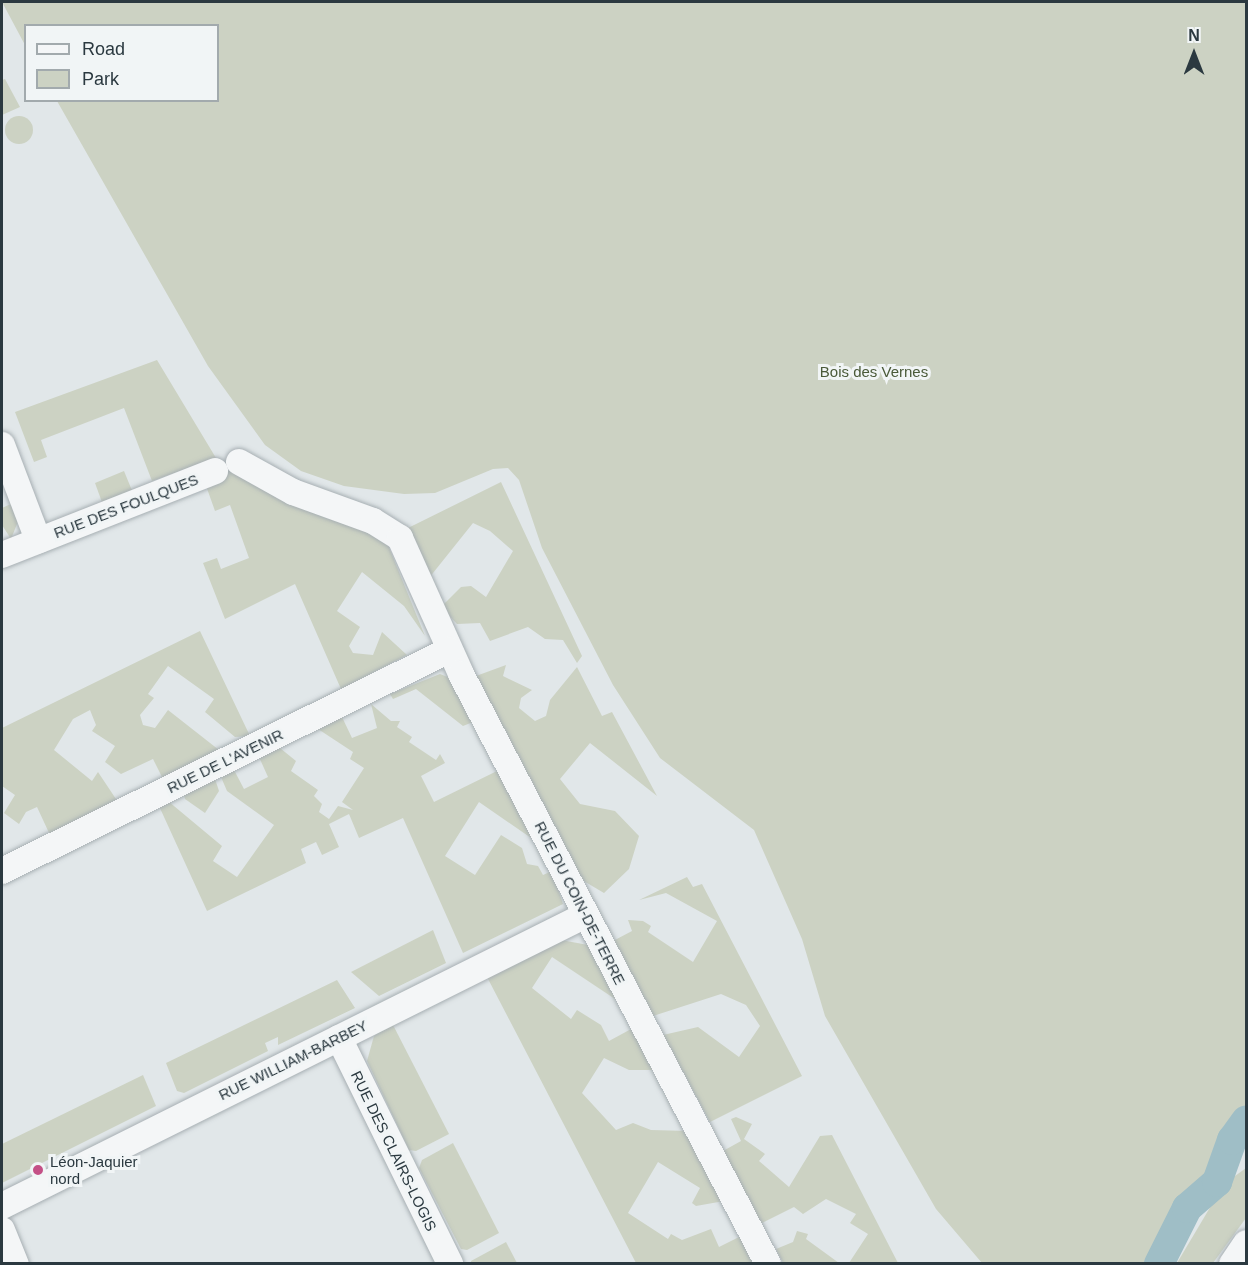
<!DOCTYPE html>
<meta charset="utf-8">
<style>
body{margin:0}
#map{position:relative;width:1248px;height:1265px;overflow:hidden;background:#e1e7e9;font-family:Arial,sans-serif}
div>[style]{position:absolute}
.green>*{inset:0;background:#ccd2c3}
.round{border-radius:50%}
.canal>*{height:30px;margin:-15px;padding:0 15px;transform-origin:15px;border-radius:15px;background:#9fbec6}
.roads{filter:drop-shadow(0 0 2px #a7afb3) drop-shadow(0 0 2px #a7afb3)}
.street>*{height:26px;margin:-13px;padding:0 13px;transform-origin:13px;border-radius:13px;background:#f4f6f7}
.dots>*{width:16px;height:16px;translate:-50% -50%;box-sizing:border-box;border:3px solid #f1f5f6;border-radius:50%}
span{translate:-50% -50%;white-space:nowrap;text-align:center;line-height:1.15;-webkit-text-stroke:6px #f1f5f6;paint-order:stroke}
.park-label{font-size:15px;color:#4a5a39}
.street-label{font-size:15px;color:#2b3940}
.poi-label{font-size:15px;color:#2b3940}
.left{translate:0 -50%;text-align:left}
.frame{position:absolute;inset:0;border:3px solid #2b3940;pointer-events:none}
.legend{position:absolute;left:24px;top:24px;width:195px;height:78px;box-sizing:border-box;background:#f1f5f6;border:2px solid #a2aaad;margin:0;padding:8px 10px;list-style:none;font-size:18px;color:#2b3940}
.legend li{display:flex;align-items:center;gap:12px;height:30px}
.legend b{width:30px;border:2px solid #a2aaad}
.north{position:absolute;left:1164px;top:24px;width:60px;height:60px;-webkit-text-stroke:4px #f1f5f6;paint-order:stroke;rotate:0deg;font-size:16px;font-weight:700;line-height:24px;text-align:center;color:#2b3940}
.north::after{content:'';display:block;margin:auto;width:21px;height:27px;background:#2b3940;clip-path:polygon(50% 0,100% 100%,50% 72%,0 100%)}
</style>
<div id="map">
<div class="green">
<div style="clip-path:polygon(2px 2px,1246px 2px,1246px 1121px,1232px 1140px,1217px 1182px,1187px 1208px,1159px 1263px,982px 1263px,936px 1209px,825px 1016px,802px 939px,754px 830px,660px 758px,613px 685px,542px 548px,519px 480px,508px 468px,493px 469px,435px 493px,404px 494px,344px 486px,301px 471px,265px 445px,208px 366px,57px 101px,218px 100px,218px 26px,26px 26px,25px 45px)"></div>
<div style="clip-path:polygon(5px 79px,20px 107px,2px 115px,2px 80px)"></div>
<div class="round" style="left:5px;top:116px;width:28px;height:28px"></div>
<div style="clip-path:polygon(157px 360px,216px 458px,152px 481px,124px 408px,41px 440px,47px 457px,34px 462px,15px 412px)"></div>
<div style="clip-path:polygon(124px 471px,133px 493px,103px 505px,95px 483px)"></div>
<div style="clip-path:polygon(225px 471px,238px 471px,386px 540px,425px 636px,404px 606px,362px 572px,337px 611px,360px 627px,349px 646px,353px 653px,373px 655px,382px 632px,407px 655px,341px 689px,295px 584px,225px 619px,203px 563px,217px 558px,221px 569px,249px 558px,230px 505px,215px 511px,205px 483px)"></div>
<div style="clip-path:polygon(501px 482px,582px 656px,577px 663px,563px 640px,545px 639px,528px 627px,490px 641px,480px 623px,457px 624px,441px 607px,461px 587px,471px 586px,486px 597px,513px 551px,490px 531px,473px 523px,429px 578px,408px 528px)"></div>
<div style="clip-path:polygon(13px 503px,19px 519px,11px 539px,2px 525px,2px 508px)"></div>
<div style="clip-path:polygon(200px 631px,250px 736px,235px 737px,205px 712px,214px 699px,168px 666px,148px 694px,154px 698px,140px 715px,143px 725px,155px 728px,168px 710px,219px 750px,163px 779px,153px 759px,121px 774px,105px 762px,115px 746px,92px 731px,96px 725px,90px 710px,73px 719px,54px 750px,92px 781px,98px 772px,118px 802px,50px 835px,37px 807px,26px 812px,19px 824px,4px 813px,15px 795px,2px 786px,2px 728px)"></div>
<div style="clip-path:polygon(506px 665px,503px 676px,532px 690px,521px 698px,519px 708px,535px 721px,546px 716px,550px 700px,577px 667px,602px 716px,612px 712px,657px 796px,590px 743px,560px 779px,580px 804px,615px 811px,639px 836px,629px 869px,604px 893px,582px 880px,476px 676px)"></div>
<div style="clip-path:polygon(440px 674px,450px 678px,473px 722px,463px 726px,416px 689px,393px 699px,390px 694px)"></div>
<div style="clip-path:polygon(371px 704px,391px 721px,400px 721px,397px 727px,412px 737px,409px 742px,436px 760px,440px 754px,445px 763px,421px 776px,434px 802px,499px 770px,534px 840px,479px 802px,445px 856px,475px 875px,501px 835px,522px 848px,527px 864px,538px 866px,543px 875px,552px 871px,563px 904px,463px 953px,403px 818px,359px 838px,349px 814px,329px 824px,339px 847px,322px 855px,316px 842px,301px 849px,306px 863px,207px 911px,159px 806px,168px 801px,222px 846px,213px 861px,237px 877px,274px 825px,227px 791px,221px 777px,234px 770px,244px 789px,268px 777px,259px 757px,280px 748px,296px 761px,291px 771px,318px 790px,314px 796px,322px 804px,319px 812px,329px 819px,338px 806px,353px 810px,342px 802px,364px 768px,350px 759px,353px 752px,318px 729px,342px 717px,352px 738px,377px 728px)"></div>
<div style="clip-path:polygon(215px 779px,219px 791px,205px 813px,185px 799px,184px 795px)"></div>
<div style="clip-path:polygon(687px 877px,693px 887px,702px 884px,802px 1076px,710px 1122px,663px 1035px,698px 1027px,739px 1057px,760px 1026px,746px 1005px,721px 994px,653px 1016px,613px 941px,632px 931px,628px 920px,643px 921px,651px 926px,648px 932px,693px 962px,717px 921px,666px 893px,639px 900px)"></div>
<div style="clip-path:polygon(433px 930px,446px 963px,379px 996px,351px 972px)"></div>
<div style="clip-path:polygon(561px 940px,588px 945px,618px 1001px,552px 957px,532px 988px,571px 1019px,577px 1010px,601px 1025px,609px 1041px,633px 1028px,656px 1070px,629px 1070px,604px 1058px,582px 1093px,616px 1130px,633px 1123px,651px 1130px,688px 1131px,724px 1201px,696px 1206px,692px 1203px,700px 1188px,658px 1162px,628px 1213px,668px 1239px,671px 1234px,682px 1240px,711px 1229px,719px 1247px,741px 1236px,754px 1262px,636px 1263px,487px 977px)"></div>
<div style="clip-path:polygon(337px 980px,355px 1008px,278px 1045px,278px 1037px,265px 1043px,268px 1051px,184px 1093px,177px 1091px,166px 1063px)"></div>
<div style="clip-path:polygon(392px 1023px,449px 1134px,416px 1151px,409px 1150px,367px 1061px,374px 1036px)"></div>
<div style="clip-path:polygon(143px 1075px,156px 1106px,2px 1183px,2px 1144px)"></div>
<div style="clip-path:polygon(736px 1117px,752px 1124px,744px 1139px,765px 1154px,759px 1161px,789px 1187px,820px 1136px,832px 1135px,898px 1263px,849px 1263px,868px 1234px,850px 1223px,856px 1214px,826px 1199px,803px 1214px,794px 1207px,760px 1224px,723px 1151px,741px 1141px,731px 1119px)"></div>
<div style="clip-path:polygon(453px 1143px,499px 1233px,467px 1250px,461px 1249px,419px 1168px,422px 1160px)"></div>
<div style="clip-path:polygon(1246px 1168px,1246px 1218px,1213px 1263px,1177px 1263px,1224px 1184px)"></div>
<div style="clip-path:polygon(797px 1231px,808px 1234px,806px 1239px,839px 1263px,783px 1263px,776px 1249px,793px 1242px)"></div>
<div style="clip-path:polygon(506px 1242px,517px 1263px,471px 1263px,471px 1261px)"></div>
</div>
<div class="canal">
<div style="left:1159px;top:1264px;width:63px;rotate:-63.4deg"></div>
<div style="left:1187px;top:1208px;width:40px;rotate:-41deg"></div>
<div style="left:1217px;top:1182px;width:45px;rotate:-70.3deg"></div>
<div style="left:1232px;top:1140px;width:24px;rotate:-54deg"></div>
</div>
<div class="roads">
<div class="street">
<div style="left:2px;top:445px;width:102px;rotate:69.2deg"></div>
<div style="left:239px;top:462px;width:62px;rotate:29.1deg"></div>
<div style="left:293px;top:492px;width:85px;rotate:19.9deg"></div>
<div style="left:373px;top:521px;width:32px;rotate:32deg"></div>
<div style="left:400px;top:538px;width:149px;rotate:65.8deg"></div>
<div style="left:461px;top:674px;width:665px;rotate:62.51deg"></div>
<div style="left:2px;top:555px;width:229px;rotate:-21.5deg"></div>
<div style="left:2px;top:871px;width:499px;rotate:-26.3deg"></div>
<div style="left:339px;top:1038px;width:252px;rotate:63.8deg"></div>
<div style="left:2px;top:1206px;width:652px;rotate:-26.49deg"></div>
<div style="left:2px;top:1230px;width:37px;rotate:68deg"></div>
<div style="left:1232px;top:1264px;width:25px;rotate:-56deg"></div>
</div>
</div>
<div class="dots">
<div style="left:38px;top:1170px;background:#c45086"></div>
</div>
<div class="park-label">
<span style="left:874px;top:372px">Bois des Vernes</span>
</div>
<div class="street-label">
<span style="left:126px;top:506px;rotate:-21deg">RUE DES FOULQUES</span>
<span style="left:225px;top:761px;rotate:-26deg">RUE DE L'AVENIR</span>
<span style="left:580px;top:903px;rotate:63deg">RUE DU COIN-DE-TERRE</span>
<span style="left:293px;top:1060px;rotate:-26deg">RUE WILLIAM-BARBEY</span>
<span style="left:394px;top:1151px;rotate:64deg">RUE DES CLAIRS-LOGIS</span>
</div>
<div class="poi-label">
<span class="left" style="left:50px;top:1170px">Léon-Jaquier<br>nord</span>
</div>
<div class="frame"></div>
<ul class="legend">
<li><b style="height:8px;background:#f4f6f7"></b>Road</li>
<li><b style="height:16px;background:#ccd2c3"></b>Park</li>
</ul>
<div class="north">N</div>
</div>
